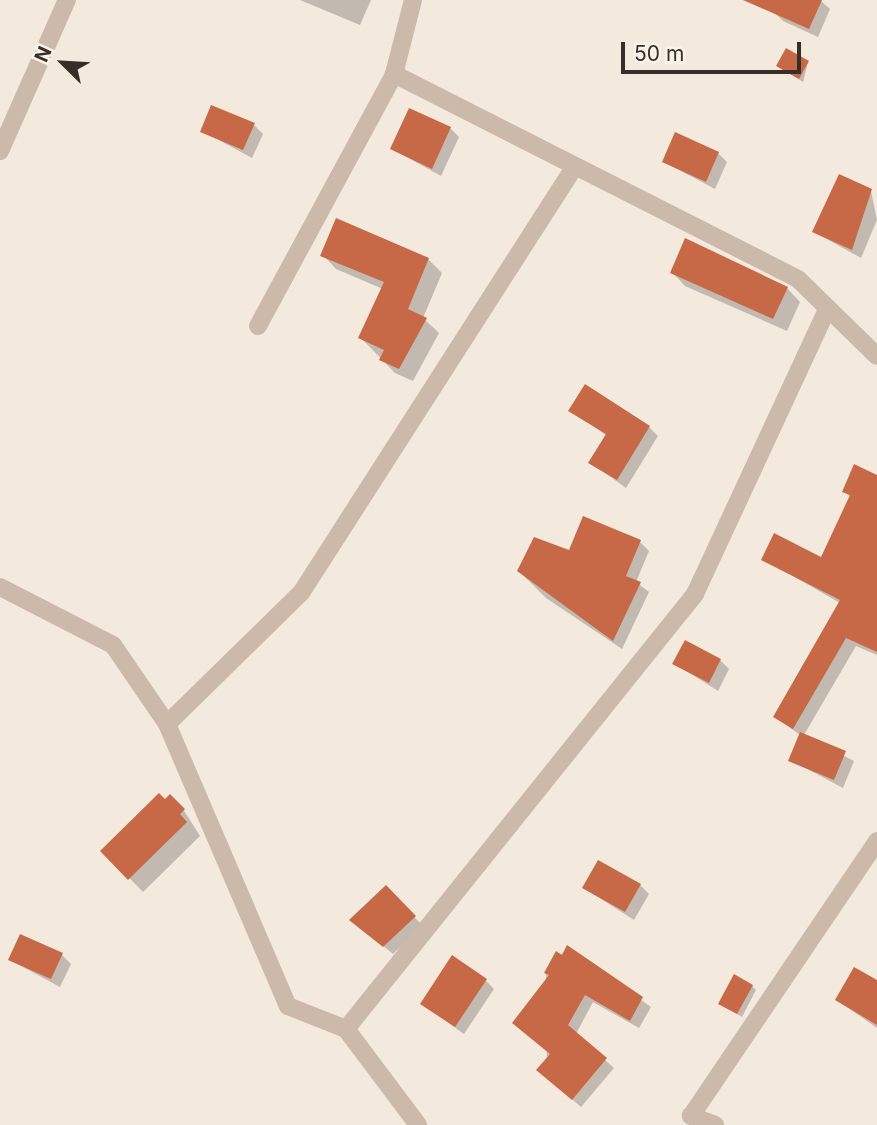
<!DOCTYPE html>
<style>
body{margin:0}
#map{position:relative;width:877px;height:1125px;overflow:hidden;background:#f3e9dd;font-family:Inter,sans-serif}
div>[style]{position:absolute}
.shadow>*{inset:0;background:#0003}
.building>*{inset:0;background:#c76947}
.minor>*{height:18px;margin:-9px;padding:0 9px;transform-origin:9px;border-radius:9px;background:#cbb9a9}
span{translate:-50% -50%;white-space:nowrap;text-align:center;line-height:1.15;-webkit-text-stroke:7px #faf3ea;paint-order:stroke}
.north{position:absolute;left:28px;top:28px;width:70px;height:70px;-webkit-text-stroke:5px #faf3ea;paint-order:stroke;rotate:294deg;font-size:19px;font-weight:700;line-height:28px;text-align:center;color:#382e29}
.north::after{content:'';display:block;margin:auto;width:24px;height:32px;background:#382e29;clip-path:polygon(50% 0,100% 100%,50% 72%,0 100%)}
.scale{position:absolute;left:621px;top:42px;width:180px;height:32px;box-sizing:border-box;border:4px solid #382e29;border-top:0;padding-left:9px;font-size:21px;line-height:24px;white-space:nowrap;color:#382e29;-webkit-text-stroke:5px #faf3ea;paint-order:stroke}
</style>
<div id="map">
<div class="shadow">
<div style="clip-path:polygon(300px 0,371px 0,360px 25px)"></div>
<div style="clip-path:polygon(779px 0,821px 1px,830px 9px,818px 37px,783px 21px,774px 12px)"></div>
<div style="clip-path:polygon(808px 62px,803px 82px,782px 69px)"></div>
<div style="clip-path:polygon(254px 125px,263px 134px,252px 158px,202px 131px)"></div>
<div style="clip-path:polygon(450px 128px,459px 137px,441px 176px,392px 149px)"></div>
<div style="clip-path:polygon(718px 153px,727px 162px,715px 189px,664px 162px)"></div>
<div style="clip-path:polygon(871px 191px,877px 220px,861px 258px,814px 232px)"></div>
<div style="clip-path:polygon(323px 255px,428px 259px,442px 273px,423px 318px,439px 333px,413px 381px,395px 373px,360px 337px,383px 289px,336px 269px)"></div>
<div style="clip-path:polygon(672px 272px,787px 288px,800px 302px,787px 331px,685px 286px)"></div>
<div style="clip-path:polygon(571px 410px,649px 427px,658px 436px,626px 488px,591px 463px,607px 436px)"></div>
<div style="clip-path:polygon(877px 477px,877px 655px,856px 646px,804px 735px,854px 761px,843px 788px,790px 760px,800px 735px,775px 717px,840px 603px,763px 559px,822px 559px,851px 498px,844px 491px)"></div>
<div style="clip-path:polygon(640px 542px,649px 551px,636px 582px,649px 592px,622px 649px,546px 598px,519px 571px,570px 552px)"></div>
<div style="clip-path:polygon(720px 660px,729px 669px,718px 691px,674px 663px)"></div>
<div style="clip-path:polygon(165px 801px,183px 809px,200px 836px,143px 892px,103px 851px)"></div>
<div style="clip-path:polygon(640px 885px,649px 894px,634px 920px,584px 888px)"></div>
<div style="clip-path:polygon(386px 887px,423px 926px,393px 954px,352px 920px)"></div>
<div style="clip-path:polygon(567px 948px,651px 1007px,639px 1028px,593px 1002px,576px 1034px,614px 1068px,581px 1107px,547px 1078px,546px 972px)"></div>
<div style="clip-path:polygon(62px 955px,71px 964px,60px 987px,10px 960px)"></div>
<div style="clip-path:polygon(485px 980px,494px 989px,464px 1034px,422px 1004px)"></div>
<div style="clip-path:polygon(877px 982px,877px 1028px,837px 1000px)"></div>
<div style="clip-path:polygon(752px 986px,756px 990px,742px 1017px,720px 1004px)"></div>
</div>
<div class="building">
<div style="clip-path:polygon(743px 0,822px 0,809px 29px)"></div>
<div style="clip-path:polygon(786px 48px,809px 61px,799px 79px,776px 66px)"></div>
<div style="clip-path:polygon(211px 105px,255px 123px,243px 150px,200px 132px)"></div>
<div style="clip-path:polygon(409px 108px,451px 127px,432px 169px,390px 149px)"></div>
<div style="clip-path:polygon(675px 132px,719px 152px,706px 182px,662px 162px)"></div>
<div style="clip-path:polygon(839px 174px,872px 189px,852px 250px,812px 232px)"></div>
<div style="clip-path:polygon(336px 218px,429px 258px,408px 309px,427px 318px,399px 369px,379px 360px,384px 350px,358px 338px,384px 282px,320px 256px)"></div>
<div style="clip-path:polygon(685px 238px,788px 287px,773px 319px,670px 273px)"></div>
<div style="clip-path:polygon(585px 384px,650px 426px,617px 480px,588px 463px,606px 434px,568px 411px)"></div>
<div style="clip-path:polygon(854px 464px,877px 475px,877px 652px,846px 638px,793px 729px,773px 717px,840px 600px,761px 560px,774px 533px,821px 557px,850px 495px,842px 492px)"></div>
<div style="clip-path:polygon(583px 516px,641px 540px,626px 576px,641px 582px,613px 641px,517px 571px,534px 537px,569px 550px)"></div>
<div style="clip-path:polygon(685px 640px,721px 659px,709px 683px,672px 664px)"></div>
<div style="clip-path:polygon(800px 732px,846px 751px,834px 780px,788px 761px)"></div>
<div style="clip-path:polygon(159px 793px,165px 799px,170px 794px,185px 809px,180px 814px,187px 822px,128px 880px,100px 851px)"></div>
<div style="clip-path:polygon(598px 860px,641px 884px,625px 912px,582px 888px)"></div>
<div style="clip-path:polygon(386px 885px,416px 916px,383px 947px,349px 920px)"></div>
<div style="clip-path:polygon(20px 934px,63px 953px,51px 979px,8px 960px)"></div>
<div style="clip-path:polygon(567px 945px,643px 997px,630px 1021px,585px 995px,568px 1025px,607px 1058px,572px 1100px,536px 1070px,550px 1054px,512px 1023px,549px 975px,544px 973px,556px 951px,562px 955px)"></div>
<div style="clip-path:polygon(452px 955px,487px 979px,455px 1027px,420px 1004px)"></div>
<div style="clip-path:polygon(854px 967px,877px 980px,877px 1025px,835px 1000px)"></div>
<div style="clip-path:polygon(734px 974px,753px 985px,737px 1014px,718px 1004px)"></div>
</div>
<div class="minor">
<div style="left:394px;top:74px;width:453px;rotate:26.9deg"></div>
<div style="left:798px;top:279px;width:110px;rotate:44.3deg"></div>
<div style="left:0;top:151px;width:165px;rotate:-66.1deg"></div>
<div style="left:258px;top:326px;width:286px;rotate:-61.6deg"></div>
<div style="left:394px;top:74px;width:76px;rotate:-75.6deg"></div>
<div style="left:0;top:587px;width:127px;rotate:27.2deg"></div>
<div style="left:113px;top:645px;width:96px;rotate:55.6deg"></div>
<div style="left:167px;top:724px;width:307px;rotate:66.8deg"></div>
<div style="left:288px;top:1006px;width:62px;rotate:21.6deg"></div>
<div style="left:346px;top:1029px;width:120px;rotate:53.1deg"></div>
<div style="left:167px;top:724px;width:187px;rotate:-44.4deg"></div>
<div style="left:301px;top:593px;width:507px;rotate:-57.31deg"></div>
<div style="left:346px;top:1029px;width:558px;rotate:-51.26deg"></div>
<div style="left:695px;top:594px;width:315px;rotate:-65.1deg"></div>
<div style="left:715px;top:1125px;width:26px;rotate:-159deg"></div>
<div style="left:691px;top:1116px;width:332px;rotate:-55.9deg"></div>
</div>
<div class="north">N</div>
<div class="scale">50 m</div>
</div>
